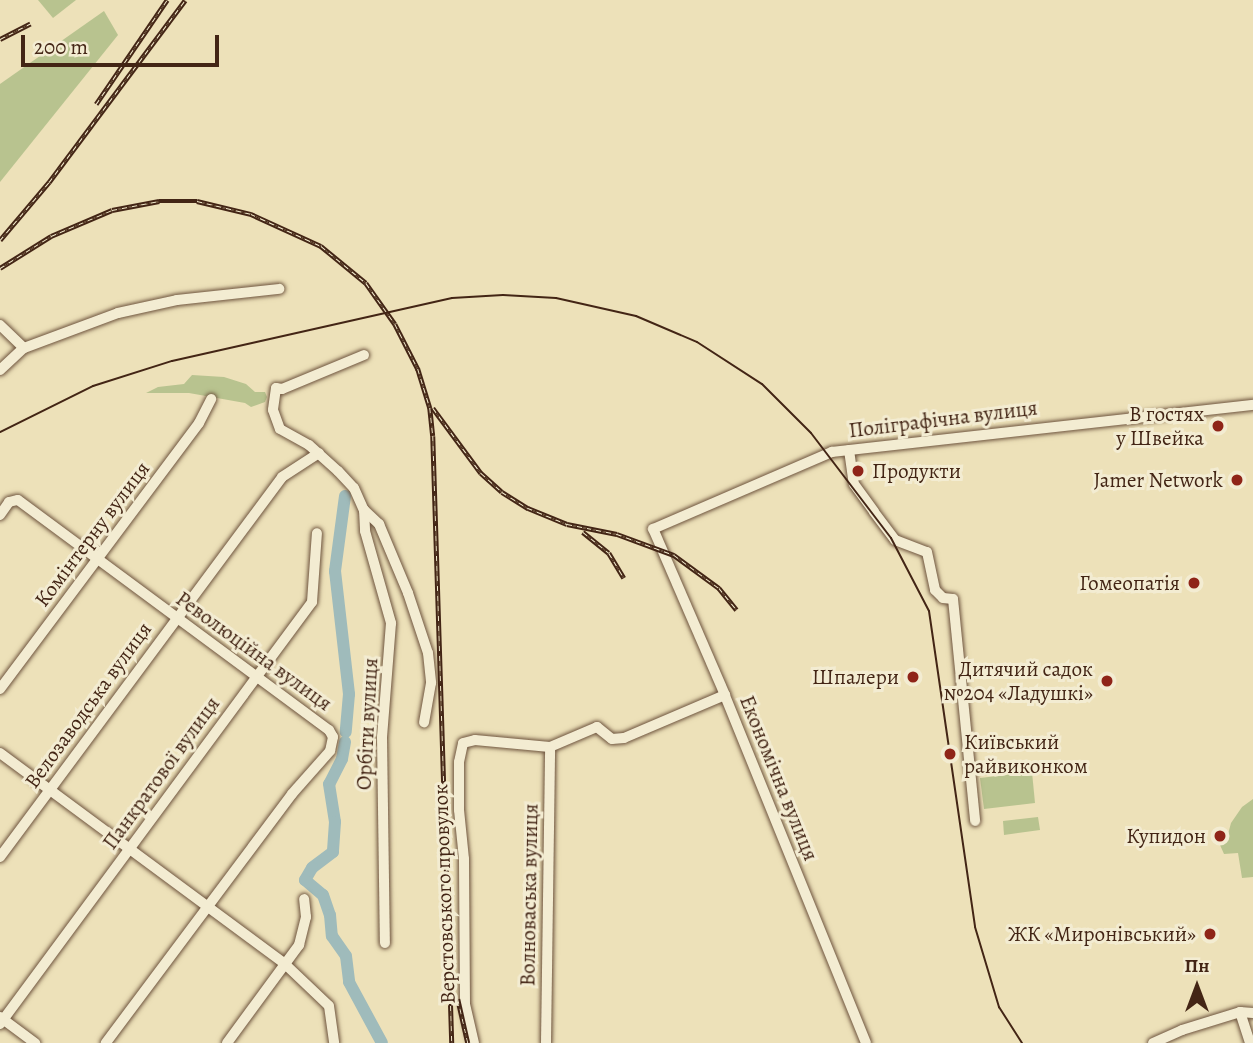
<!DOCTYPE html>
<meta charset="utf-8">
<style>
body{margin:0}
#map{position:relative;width:1253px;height:1043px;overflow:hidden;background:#ede1b9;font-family:Alegreya,serif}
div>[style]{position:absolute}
.green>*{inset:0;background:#b8c38f}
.river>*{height:12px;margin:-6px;padding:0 6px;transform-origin:6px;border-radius:6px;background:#9fbbbb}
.roads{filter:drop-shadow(0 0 2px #6e543e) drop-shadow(0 0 2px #6e543e)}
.minor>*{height:10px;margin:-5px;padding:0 5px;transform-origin:5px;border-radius:5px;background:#f3ecd2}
.tram>*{height:2px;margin:-1px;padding:0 1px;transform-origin:1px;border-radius:1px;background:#432515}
.rail>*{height:4.5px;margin-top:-2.25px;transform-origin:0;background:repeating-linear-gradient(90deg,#f3ecd2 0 5px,#432515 0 10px);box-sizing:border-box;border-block:2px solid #432515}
.dots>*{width:19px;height:19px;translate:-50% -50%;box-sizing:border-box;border:4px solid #f3ecd2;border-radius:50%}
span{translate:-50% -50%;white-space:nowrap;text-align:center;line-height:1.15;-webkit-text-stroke:6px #f3ecd2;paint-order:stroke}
.poi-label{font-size:21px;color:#432515}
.right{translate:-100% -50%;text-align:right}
.left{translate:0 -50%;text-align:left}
.street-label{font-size:21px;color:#432515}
.north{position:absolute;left:1162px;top:952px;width:70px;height:70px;-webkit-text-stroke:5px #f3ecd2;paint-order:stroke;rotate:0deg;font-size:19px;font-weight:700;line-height:28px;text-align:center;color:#432515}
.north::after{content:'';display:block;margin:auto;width:24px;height:32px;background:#432515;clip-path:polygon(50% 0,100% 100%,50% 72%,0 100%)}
.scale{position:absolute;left:21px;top:35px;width:198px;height:32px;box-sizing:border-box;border:4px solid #432515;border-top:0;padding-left:9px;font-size:21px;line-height:24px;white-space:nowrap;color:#432515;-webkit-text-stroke:5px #f3ecd2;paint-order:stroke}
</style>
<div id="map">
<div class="green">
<div style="clip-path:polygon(38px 0,76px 0,53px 18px)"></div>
<div style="clip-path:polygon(104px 11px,118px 35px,0 182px,0 84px)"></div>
<div style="clip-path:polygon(192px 375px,224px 377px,246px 384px,255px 392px,265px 392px,267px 397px,265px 402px,251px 407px,245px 403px,189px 393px,146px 393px,158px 387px,184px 384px)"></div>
<div style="clip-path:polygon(1032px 772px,1035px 803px,984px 809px,980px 778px)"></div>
<div style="clip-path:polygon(1253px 799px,1253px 877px,1242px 878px,1238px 853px,1224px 854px,1220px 845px,1227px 838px,1231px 823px,1242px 807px)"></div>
<div style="clip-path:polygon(1038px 817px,1040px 830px,1004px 835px,1003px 821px)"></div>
</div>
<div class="river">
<div style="left:345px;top:496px;width:76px;rotate:97.6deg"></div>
<div style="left:335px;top:571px;width:124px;rotate:83.5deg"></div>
<div style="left:349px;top:694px;width:38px;rotate:95deg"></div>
<div style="left:345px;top:742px;width:17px;rotate:100deg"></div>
<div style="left:342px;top:759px;width:28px;rotate:117deg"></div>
<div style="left:329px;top:784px;width:38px;rotate:81deg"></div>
<div style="left:335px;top:822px;width:30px;rotate:94deg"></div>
<div style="left:333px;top:852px;width:26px;rotate:143deg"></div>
<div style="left:312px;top:868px;width:14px;rotate:120deg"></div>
<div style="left:305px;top:880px;width:23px;rotate:40deg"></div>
<div style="left:323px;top:895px;width:21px;rotate:71deg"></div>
<div style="left:330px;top:915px;width:21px;rotate:85deg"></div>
<div style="left:332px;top:936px;width:24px;rotate:55deg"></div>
<div style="left:346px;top:956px;width:26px;rotate:83deg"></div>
<div style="left:349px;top:982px;width:69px;rotate:61.6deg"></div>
</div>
<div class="roads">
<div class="minor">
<div style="left:0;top:325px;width:33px;rotate:44deg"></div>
<div style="left:364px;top:355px;width:89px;rotate:157.5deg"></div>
<div style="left:282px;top:389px;width:6px;rotate:-171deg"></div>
<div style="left:276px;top:388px;width:22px;rotate:98deg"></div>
<div style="left:273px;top:410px;width:20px;rotate:70deg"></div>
<div style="left:280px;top:429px;width:33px;rotate:29deg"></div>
<div style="left:309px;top:445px;width:39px;rotate:42deg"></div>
<div style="left:338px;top:471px;width:23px;rotate:47deg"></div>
<div style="left:354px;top:488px;width:24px;rotate:66deg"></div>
<div style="left:364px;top:510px;width:21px;rotate:43deg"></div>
<div style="left:379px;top:524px;width:75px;rotate:67.2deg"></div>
<div style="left:408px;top:593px;width:63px;rotate:71.6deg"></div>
<div style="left:428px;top:653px;width:30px;rotate:84deg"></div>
<div style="left:431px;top:683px;width:40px;rotate:100deg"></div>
<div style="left:0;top:370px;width:33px;rotate:-43deg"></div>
<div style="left:24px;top:348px;width:100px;rotate:-20.4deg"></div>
<div style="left:118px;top:313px;width:60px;rotate:-12.4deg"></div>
<div style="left:177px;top:300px;width:103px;rotate:-6.2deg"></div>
<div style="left:849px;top:450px;width:34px;rotate:82deg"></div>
<div style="left:854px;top:484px;width:34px;rotate:54deg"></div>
<div style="left:874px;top:512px;width:35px;rotate:53deg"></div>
<div style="left:895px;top:540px;width:34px;rotate:21deg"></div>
<div style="left:927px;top:552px;width:39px;rotate:78deg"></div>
<div style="left:935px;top:590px;width:11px;rotate:45deg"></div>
<div style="left:943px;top:598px;width:10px;rotate:6deg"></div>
<div style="left:953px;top:599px;width:223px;rotate:84.3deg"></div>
<div style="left:364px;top:510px;width:21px;rotate:87deg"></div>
<div style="left:365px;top:531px;width:96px;rotate:74.2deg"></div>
<div style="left:391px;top:623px;width:114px;rotate:94.5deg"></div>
<div style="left:382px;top:737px;width:206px;rotate:89.2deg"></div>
<div style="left:0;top:515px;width:16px;rotate:-55deg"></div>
<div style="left:9px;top:502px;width:9px;rotate:-13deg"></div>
<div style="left:18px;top:500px;width:387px;rotate:36.5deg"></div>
<div style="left:329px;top:730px;width:8px;rotate:60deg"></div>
<div style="left:333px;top:737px;width:14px;rotate:102deg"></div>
<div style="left:330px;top:751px;width:57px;rotate:131.5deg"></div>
<div style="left:292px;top:794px;width:311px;rotate:126.8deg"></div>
<div style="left:0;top:689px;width:332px;rotate:-53.2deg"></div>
<div style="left:199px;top:423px;width:27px;rotate:-63deg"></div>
<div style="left:0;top:753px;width:356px;rotate:36.5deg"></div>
<div style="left:286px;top:965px;width:59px;rotate:43.6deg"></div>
<div style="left:329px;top:1006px;width:37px;rotate:82deg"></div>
<div style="left:0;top:857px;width:473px;rotate:-53.4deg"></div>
<div style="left:282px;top:477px;width:44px;rotate:-33deg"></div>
<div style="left:1240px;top:1012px;width:33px;rotate:72deg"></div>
<div style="left:0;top:1017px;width:44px;rotate:36.6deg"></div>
<div style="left:0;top:1024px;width:525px;rotate:-53.52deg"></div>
<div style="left:312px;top:602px;width:69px;rotate:-85.9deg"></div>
<div style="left:227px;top:1043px;width:122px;rotate:-53.7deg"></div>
<div style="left:299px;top:945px;width:29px;rotate:-76deg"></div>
<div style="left:306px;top:917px;width:18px;rotate:-96deg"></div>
<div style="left:474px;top:1043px;width:40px;rotate:-103deg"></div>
<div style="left:465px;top:1004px;width:145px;rotate:-90.4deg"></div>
<div style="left:464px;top:859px;width:49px;rotate:-95.8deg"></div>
<div style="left:459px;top:810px;width:48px;rotate:-90deg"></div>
<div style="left:459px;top:762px;width:19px;rotate:-78deg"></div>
<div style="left:463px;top:743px;width:12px;rotate:-14deg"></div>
<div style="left:475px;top:740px;width:75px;rotate:5.3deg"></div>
<div style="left:550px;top:747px;width:51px;rotate:-23.1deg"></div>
<div style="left:597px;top:727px;width:19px;rotate:39deg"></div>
<div style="left:612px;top:739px;width:12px;rotate:-5deg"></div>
<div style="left:624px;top:738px;width:110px;rotate:-23.1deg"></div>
<div style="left:546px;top:1043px;width:296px;rotate:-89.2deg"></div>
<div style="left:866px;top:1043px;width:375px;rotate:-112.1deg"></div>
<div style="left:725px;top:695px;width:181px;rotate:-113.4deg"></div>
<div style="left:653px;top:529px;width:195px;rotate:-23.3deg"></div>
<div style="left:832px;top:452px;width:424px;rotate:-6.4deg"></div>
<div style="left:1153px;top:1043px;width:32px;rotate:-24deg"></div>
<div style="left:1182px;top:1030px;width:61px;rotate:-17.2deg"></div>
<div style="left:1240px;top:1012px;width:13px;rotate:4deg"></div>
</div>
</div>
<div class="tram">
<div style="left:0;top:432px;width:104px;rotate:-26.3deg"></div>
<div style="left:93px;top:386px;width:83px;rotate:-17.6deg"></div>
<div style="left:172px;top:361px;width:287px;rotate:-12.7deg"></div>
<div style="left:452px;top:298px;width:51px;rotate:-3.4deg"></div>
<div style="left:503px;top:295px;width:53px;rotate:3.2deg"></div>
<div style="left:556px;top:298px;width:82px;rotate:12.7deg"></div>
<div style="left:636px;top:316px;width:66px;rotate:23.1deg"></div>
<div style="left:697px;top:342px;width:77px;rotate:32.9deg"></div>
<div style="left:762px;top:384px;width:69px;rotate:45deg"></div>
<div style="left:811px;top:433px;width:132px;rotate:52.7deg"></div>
<div style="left:891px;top:538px;width:82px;rotate:62.5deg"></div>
<div style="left:929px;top:611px;width:319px;rotate:81.7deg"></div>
<div style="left:975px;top:927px;width:84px;rotate:73.3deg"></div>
<div style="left:999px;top:1007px;width:43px;rotate:57.4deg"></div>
</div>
<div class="rail">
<div style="left:0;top:39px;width:34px;rotate:-27deg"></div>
<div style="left:96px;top:104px;width:126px;rotate:-55.7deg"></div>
<div style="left:0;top:240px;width:76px;rotate:-49.8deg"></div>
<div style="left:49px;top:182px;width:227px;rotate:-53.2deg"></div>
<div style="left:0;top:268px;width:60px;rotate:-32.1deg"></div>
<div style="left:51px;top:236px;width:66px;rotate:-23.1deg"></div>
<div style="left:112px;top:210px;width:48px;rotate:-10.8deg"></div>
<div style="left:159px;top:201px;width:38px"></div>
<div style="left:197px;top:201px;width:56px;rotate:13.5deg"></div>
<div style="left:251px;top:214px;width:77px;rotate:24.6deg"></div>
<div style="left:321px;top:246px;width:58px;rotate:39.4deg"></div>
<div style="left:366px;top:283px;width:50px;rotate:54.7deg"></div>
<div style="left:395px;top:324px;width:51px;rotate:62.9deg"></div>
<div style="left:418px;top:369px;width:41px;rotate:72.9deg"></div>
<div style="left:430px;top:408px;width:28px;rotate:84deg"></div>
<div style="left:433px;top:436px;width:607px;rotate:88.21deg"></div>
<div style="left:433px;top:408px;width:81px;rotate:53.6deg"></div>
<div style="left:481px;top:473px;width:28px;rotate:42deg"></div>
<div style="left:502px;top:492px;width:31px;rotate:32deg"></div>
<div style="left:528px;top:508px;width:42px;rotate:22.3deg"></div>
<div style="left:567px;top:524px;width:51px;rotate:11.3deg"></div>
<div style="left:617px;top:534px;width:61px;rotate:20.2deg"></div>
<div style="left:674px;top:555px;width:56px;rotate:36.3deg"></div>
<div style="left:719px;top:588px;width:28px;rotate:51deg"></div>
<div style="left:583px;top:532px;width:33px;rotate:39deg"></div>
<div style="left:609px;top:553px;width:29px;rotate:59deg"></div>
<div style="left:458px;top:999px;width:45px;rotate:77.2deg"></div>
</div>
<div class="dots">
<div style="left:1218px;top:426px;background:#8f2418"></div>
<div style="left:858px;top:471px;background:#8f2418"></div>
<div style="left:1237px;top:480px;background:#8f2418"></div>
<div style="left:1194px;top:583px;background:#8f2418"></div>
<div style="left:913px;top:677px;background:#8f2418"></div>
<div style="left:1107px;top:681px;background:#8f2418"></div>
<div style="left:950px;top:754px;background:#8f2418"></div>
<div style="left:1220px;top:836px;background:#8f2418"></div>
<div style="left:1210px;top:934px;background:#8f2418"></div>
</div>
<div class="poi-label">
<span class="right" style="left:1204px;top:426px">В гостях<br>у Швейка</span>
<span class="left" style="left:872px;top:471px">Продукти</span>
<span class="right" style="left:1223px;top:480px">Jamer Network</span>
<span class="right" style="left:1180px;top:583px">Гомеопатія</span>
<span class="right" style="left:1093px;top:681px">Дитячий садок<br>№204 «Ладушкі»</span>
<span class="right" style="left:899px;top:677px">Шпалери</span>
<span class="left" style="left:964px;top:754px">Київський<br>райвиконком</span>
<span class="right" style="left:1206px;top:836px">Купидон</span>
<span class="right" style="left:1196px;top:934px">ЖК «Миронівський»</span>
</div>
<div class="street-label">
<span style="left:943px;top:419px;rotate:-7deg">Поліграфічна вулиця</span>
<span style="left:92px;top:534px;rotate:-53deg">Комінтерну вулиця</span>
<span style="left:254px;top:651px;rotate:36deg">Революційна вулиця</span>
<span style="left:88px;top:705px;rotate:-54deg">Велозаводська вулиця</span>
<span style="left:367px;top:724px;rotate:-87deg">Орбіти вулиця</span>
<span style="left:161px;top:773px;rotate:-54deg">Панкратової вулиця</span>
<span style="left:779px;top:778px;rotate:68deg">Економічна вулиця</span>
<span style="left:444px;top:894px;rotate:-92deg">Верстовського провулок</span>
<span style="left:529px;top:895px;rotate:-89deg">Волноваська вулиця</span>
</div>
<div class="north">Пн</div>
<div class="scale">200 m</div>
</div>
